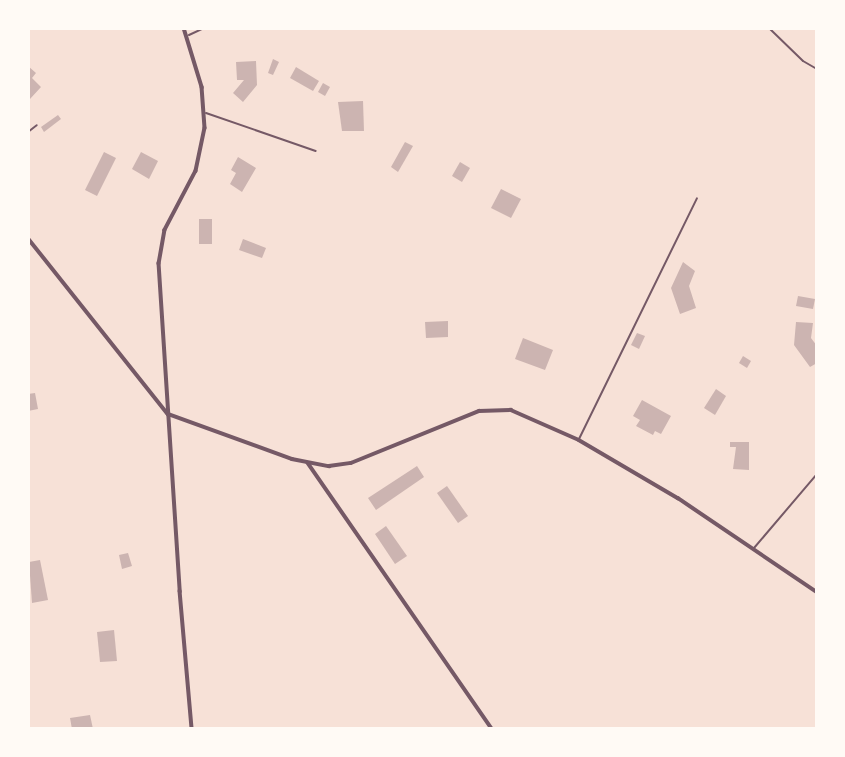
<!DOCTYPE html>
<style>
body{margin:0}
#map{position:relative;width:845px;height:757px;overflow:hidden;background:#f7e1d7;font-family:"Titillium Web",sans-serif}
div>[style]{position:absolute}
.building>*{inset:0;background:#ccb4b1}
.service>*{height:2px;margin:-1px;padding:0 1px;transform-origin:1px;border-radius:1px;background:#755966}
.minor>*{height:3.5px;margin:-1.75px;padding:0 1.75px;transform-origin:1.75px;border-radius:1.75px;background:#755966}
span{translate:-50% -50%;white-space:nowrap;text-align:center;line-height:1.15;-webkit-text-stroke:7px #fffaf5;paint-order:stroke}
.frame{position:absolute;inset:0;border:30px solid #fffaf5;pointer-events:none}
</style>
<div id="map">
<div class="building">
<div style="clip-path:polygon(273px 59px,279px 62px,273px 75px,268px 73px)"></div>
<div style="clip-path:polygon(256px 61px,257px 85px,243px 102px,233px 93px,244px 80px,237px 80px,236px 62px)"></div>
<div style="clip-path:polygon(28px 66px,36px 73px,32px 78px,41px 87px,30px 99px)"></div>
<div style="clip-path:polygon(296px 67px,319px 81px,313px 91px,290px 78px)"></div>
<div style="clip-path:polygon(323px 83px,330px 87px,325px 96px,318px 92px)"></div>
<div style="clip-path:polygon(363px 101px,364px 131px,342px 131px,338px 102px)"></div>
<div style="clip-path:polygon(58px 115px,61px 119px,44px 132px,41px 127px)"></div>
<div style="clip-path:polygon(405px 142px,413px 146px,398px 172px,391px 167px)"></div>
<div style="clip-path:polygon(104px 152px,116px 158px,97px 196px,85px 190px)"></div>
<div style="clip-path:polygon(141px 152px,158px 161px,149px 179px,132px 169px)"></div>
<div style="clip-path:polygon(238px 157px,256px 168px,242px 192px,230px 184px,236px 173px,231px 170px)"></div>
<div style="clip-path:polygon(460px 162px,470px 168px,462px 182px,452px 176px)"></div>
<div style="clip-path:polygon(501px 189px,521px 199px,511px 218px,491px 208px)"></div>
<div style="clip-path:polygon(199px 219px,212px 219px,212px 244px,199px 244px)"></div>
<div style="clip-path:polygon(243px 239px,266px 248px,262px 258px,239px 250px)"></div>
<div style="clip-path:polygon(683px 262px,695px 271px,689px 286px,696px 308px,680px 314px,671px 288px)"></div>
<div style="clip-path:polygon(798px 296px,815px 299px,813px 309px,796px 306px)"></div>
<div style="clip-path:polygon(448px 321px,448px 337px,426px 338px,425px 322px)"></div>
<div style="clip-path:polygon(796px 322px,813px 323px,811px 338px,817px 346px,817px 363px,810px 367px,794px 345px)"></div>
<div style="clip-path:polygon(637px 333px,645px 336px,639px 349px,631px 345px)"></div>
<div style="clip-path:polygon(523px 338px,553px 350px,545px 370px,515px 359px)"></div>
<div style="clip-path:polygon(743px 356px,751px 361px,747px 368px,739px 363px)"></div>
<div style="clip-path:polygon(716px 389px,726px 396px,715px 415px,704px 408px)"></div>
<div style="clip-path:polygon(35px 393px,38px 409px,28px 411px,28px 394px)"></div>
<div style="clip-path:polygon(642px 400px,671px 416px,661px 434px,655px 431px,653px 435px,636px 426px,640px 420px,633px 416px)"></div>
<div style="clip-path:polygon(730px 442px,749px 442px,749px 470px,733px 469px,736px 447px,730px 447px)"></div>
<div style="clip-path:polygon(417px 466px,424px 477px,376px 510px,368px 498px)"></div>
<div style="clip-path:polygon(447px 486px,468px 516px,458px 523px,437px 493px)"></div>
<div style="clip-path:polygon(386px 526px,407px 556px,395px 564px,375px 534px)"></div>
<div style="clip-path:polygon(128px 553px,132px 566px,122px 569px,119px 555px)"></div>
<div style="clip-path:polygon(40px 560px,48px 600px,32px 603px,29px 562px)"></div>
<div style="clip-path:polygon(114px 630px,117px 661px,100px 662px,97px 632px)"></div>
<div style="clip-path:polygon(90px 715px,93px 729px,72px 729px,70px 718px)"></div>
</div>
<div class="service">
<div style="left:769px;top:28px;width:47px;rotate:44.1deg"></div>
<div style="left:803px;top:61px;width:16px;rotate:30deg"></div>
<div style="left:189px;top:35px;width:17px;rotate:-25deg"></div>
<div style="left:206px;top:113px;width:116px;rotate:19.1deg"></div>
<div style="left:28px;top:132px;width:11px;rotate:-38deg"></div>
<div style="left:579px;top:439px;width:268px;rotate:-63.9deg"></div>
<div style="left:754px;top:548px;width:97px;rotate:-49.6deg"></div>
</div>
<div class="minor">
<div style="left:184px;top:28px;width:62px;rotate:73deg"></div>
<div style="left:202px;top:87px;width:41px;rotate:85.8deg"></div>
<div style="left:205px;top:128px;width:44px;rotate:101.8deg"></div>
<div style="left:196px;top:171px;width:67px;rotate:117.7deg"></div>
<div style="left:165px;top:230px;width:34px;rotate:100deg"></div>
<div style="left:159px;top:263px;width:329px;rotate:86.3deg"></div>
<div style="left:180px;top:591px;width:139px;rotate:85deg"></div>
<div style="left:28px;top:238px;width:225px;rotate:51.5deg"></div>
<div style="left:168px;top:414px;width:132px;rotate:19.9deg"></div>
<div style="left:292px;top:459px;width:38px;rotate:11deg"></div>
<div style="left:329px;top:466px;width:22px;rotate:-8deg"></div>
<div style="left:351px;top:463px;width:138px;rotate:-22.1deg"></div>
<div style="left:479px;top:411px;width:32px;rotate:-2deg"></div>
<div style="left:511px;top:410px;width:74px;rotate:23.8deg"></div>
<div style="left:579px;top:440px;width:115px;rotate:30.4deg"></div>
<div style="left:678px;top:498px;width:168px;rotate:34.1deg"></div>
<div style="left:308px;top:463px;width:323px;rotate:55.3deg"></div>
</div>
<div class="frame"></div>
</div>
